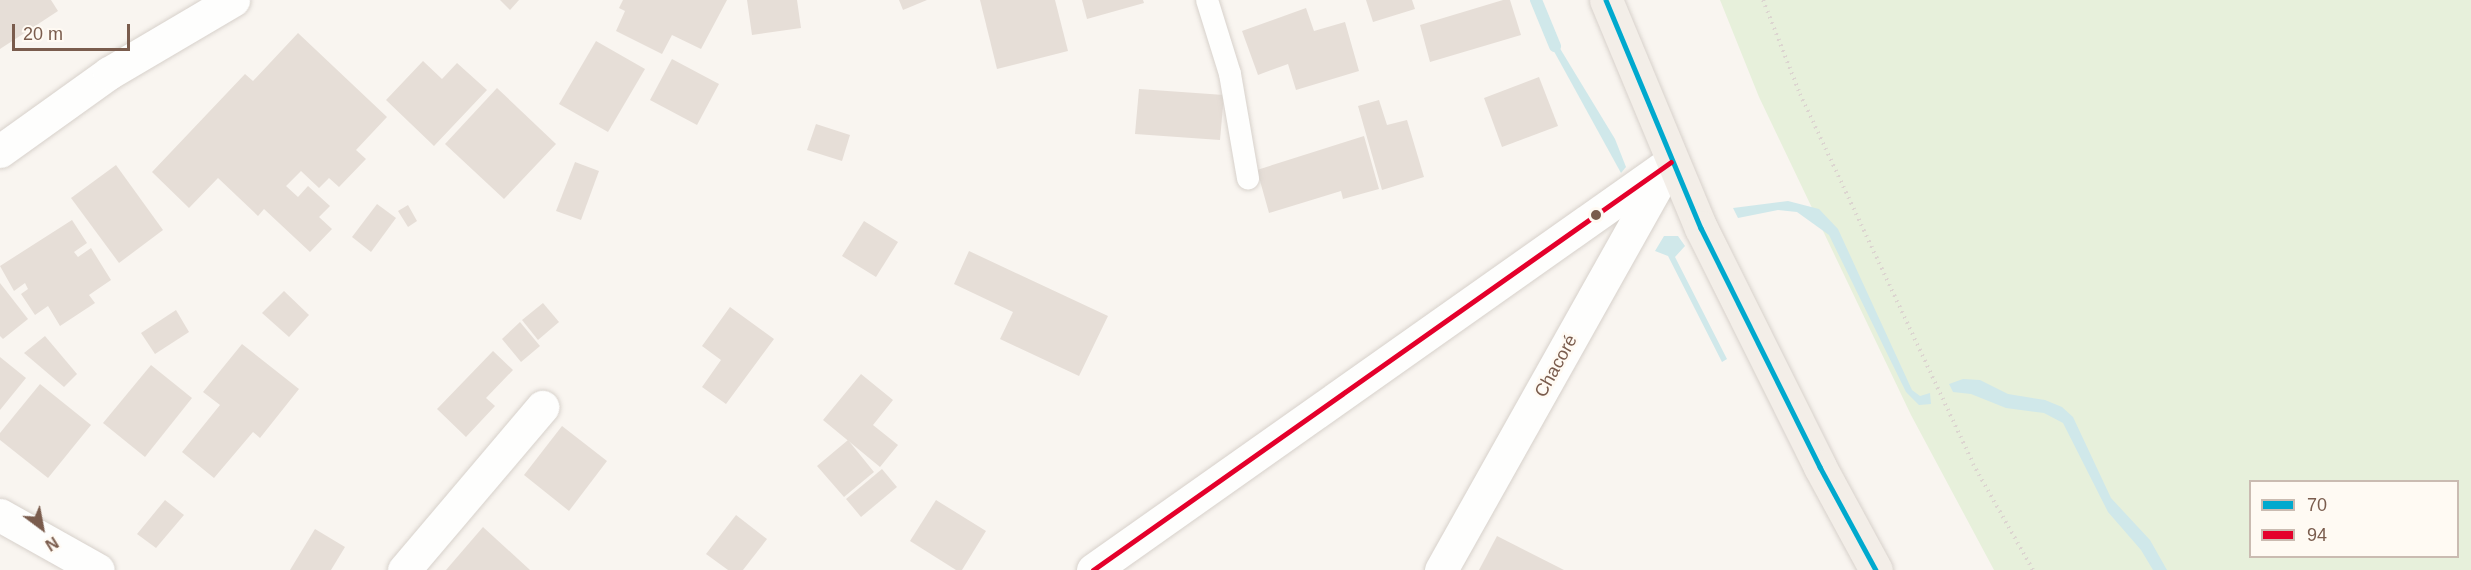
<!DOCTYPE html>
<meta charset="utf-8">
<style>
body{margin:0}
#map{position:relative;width:2471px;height:570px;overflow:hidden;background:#f9f5f0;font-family:Arial,sans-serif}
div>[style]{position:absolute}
.green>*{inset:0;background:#e7f0db}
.water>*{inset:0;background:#d0e8ea}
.stream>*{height:12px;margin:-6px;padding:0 6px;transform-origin:6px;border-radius:6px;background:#d0e8ea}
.building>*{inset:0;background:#e6ded7}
.path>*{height:4px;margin-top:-2px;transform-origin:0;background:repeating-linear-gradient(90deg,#dcd5d0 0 1.5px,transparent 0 6px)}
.roads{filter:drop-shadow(0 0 2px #d7d1cb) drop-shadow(0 0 2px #d7d1cb)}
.lane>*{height:22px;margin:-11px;padding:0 11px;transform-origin:11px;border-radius:11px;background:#fefefd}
.street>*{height:33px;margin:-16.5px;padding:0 16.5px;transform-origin:16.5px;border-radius:16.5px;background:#fefefd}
.secondary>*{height:33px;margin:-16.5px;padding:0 16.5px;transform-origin:16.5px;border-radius:16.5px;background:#fefefd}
.primary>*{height:33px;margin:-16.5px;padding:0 16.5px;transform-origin:16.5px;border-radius:16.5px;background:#f3eee8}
.bus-1>*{height:4.5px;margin:-2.25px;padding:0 2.25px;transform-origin:2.25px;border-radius:2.25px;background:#00a9ce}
.bus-2>*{height:4.5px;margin:-2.25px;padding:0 2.25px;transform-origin:2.25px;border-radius:2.25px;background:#e4002b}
.dots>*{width:16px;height:16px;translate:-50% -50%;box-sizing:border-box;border:3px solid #fffaf3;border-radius:50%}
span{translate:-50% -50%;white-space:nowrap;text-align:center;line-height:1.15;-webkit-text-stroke:5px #fffaf3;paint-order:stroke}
.street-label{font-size:18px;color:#7a5c4d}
.legend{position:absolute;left:2249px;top:480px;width:210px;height:78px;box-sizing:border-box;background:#fffaf3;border:2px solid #cabbb1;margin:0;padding:8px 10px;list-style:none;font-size:18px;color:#7a5c4d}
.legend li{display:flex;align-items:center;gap:12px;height:30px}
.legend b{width:30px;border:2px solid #cabbb1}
.north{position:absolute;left:12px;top:498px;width:60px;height:60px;-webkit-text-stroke:4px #fffaf3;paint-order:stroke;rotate:148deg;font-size:16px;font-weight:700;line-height:24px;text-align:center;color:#7a5c4d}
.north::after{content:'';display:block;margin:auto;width:21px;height:27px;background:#7a5c4d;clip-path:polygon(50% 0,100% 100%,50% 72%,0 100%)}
.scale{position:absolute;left:12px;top:24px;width:118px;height:27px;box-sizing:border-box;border:3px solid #7a5c4d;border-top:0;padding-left:8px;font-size:18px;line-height:21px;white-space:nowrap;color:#7a5c4d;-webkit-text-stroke:4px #fffaf3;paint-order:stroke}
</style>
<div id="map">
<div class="green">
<div style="clip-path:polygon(evenodd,1720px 0,2471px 0,2471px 570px,1994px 570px,1911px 415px,1759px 97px,1720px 0,2250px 482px,2458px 482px,2458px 556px,2250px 556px,2250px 482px)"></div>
</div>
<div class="water">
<div style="clip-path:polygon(1550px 32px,1615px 139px,1626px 167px,1621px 173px,1545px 35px)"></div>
<div style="clip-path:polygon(1788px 201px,1819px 209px,1838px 229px,1912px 390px,1920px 396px,1930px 393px,1931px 404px,1919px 405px,1906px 392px,1829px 235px,1797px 212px,1778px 210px,1738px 218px,1733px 208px)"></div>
<div style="clip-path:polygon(1664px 236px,1678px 236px,1685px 246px,1675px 257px,1727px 359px,1722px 362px,1668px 256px,1655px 251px)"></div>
<div style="clip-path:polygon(1963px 379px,1980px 380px,2008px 394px,2045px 400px,2062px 407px,2073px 417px,2111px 498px,2150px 540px,2167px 570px,2153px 570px,2141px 550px,2108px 512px,2063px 423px,2044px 413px,2006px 408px,1971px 394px,1953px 392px,1949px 384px)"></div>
</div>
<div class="stream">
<div style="left:1536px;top:0;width:50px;rotate:67.6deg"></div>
</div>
<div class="building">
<div style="clip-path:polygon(0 0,51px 0,58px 11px,0 49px)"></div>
<div style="clip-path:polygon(500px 0,519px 0,510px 10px)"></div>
<div style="clip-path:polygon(623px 0,727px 0,701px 49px,672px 35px,662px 54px,616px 31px,625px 11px,619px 8px)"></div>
<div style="clip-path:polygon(747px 0,797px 0,801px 28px,752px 35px)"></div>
<div style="clip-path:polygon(899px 0,927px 0,903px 10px)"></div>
<div style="clip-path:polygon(980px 0,1055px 0,1068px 51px,997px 69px)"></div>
<div style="clip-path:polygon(1082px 0,1143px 0,1144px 3px,1087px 19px)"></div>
<div style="clip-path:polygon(1366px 0,1412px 0,1415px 9px,1373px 22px)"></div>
<div style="clip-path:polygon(1503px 0,1510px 0,1521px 35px,1430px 62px,1420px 25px)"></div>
<div style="clip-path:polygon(1306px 8px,1314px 31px,1345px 22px,1359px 71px,1296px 90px,1288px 64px,1258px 75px,1242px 31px)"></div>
<div style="clip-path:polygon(298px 33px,387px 117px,356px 150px,366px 159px,339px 187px,329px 178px,319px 188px,301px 171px,286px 186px,298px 197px,308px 186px,330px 206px,319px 217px,332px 229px,310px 252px,264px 209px,258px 216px,218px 178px,189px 208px,152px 172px,245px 74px,253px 81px)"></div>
<div style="clip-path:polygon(596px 41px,645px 69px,608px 132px,559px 104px)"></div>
<div style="clip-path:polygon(672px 59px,719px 84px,697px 125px,650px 100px)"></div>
<div style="clip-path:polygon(423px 61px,442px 79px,457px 63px,487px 90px,434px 146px,386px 100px)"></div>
<div style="clip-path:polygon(1539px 77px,1558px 126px,1502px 147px,1484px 98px)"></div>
<div style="clip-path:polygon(497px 88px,556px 144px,504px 199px,445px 144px)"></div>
<div style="clip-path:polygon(1139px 89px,1224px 95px,1220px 140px,1135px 134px)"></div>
<div style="clip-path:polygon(1379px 100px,1387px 125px,1407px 120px,1424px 177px,1382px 190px,1358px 106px)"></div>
<div style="clip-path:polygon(816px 124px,850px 135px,842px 161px,807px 150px)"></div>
<div style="clip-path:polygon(1364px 136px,1379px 189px,1343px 199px,1341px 191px,1269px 213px,1257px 170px)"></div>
<div style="clip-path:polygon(575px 162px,599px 171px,581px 220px,556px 211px)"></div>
<div style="clip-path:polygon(116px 165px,163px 230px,119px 263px,71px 198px)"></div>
<div style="clip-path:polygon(377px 204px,396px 218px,371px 252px,352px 237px)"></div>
<div style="clip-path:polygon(408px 205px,417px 221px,408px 227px,398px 211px)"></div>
<div style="clip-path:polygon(72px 220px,87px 243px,74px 252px,78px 257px,91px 248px,111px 280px,89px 295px,95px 303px,60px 326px,48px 306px,35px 315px,21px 294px,28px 289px,25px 283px,14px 291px,0 266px)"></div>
<div style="clip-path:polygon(864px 221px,898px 242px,876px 277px,842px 256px)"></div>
<div style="clip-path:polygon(969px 251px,1108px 316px,1079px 376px,1000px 339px,1013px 312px,954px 284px)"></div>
<div style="clip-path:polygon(0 283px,28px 319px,3px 339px,0 336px)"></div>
<div style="clip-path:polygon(284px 291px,309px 315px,289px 337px,262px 313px)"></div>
<div style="clip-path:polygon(543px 303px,559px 322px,538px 340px,522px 320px)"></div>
<div style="clip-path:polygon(730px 307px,774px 339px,726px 404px,702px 387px,721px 360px,702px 346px)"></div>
<div style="clip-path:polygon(176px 310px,189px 332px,155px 354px,141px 333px)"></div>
<div style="clip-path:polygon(520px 322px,540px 346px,521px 362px,502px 339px)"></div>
<div style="clip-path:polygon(45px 336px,77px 374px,64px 387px,24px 353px)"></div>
<div style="clip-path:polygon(242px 344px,299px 389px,260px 438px,253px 432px,214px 478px,182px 452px,220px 405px,203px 392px)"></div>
<div style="clip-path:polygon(493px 351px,513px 370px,486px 398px,495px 406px,466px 437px,437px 409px)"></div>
<div style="clip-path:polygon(0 357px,26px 378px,0 410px)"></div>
<div style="clip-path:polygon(151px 365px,192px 398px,145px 457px,103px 423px)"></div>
<div style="clip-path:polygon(861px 374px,893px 400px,873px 425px,898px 445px,880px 467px,823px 420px)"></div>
<div style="clip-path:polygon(40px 384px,91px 425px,48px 478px,0 440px,0 433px)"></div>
<div style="clip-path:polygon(562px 426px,607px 461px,569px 511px,524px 475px)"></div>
<div style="clip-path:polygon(848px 440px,874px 472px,844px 497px,817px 466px)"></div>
<div style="clip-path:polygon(882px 469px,897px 487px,861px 517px,846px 499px)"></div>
<div style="clip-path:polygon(165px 500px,184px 515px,156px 548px,137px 534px)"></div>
<div style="clip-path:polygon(936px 500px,986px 531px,962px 570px,956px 570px,910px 541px)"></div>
<div style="clip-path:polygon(736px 515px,767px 539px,743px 570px,728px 570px,706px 554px)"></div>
<div style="clip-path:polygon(483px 527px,530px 570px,446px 570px)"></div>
<div style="clip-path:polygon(315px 529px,345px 547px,331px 570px,290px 570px)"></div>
<div style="clip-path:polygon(1497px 536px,1564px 570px,1479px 570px)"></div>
</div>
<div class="path">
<div style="left:1763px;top:0;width:101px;rotate:68.5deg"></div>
<div style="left:1800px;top:94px;width:408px;rotate:64.9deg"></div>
<div style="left:1973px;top:464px;width:122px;rotate:60.5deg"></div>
</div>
<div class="roads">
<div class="lane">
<div style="left:1207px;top:0;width:77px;rotate:72.7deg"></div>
<div style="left:1230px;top:74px;width:106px;rotate:80.2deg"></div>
</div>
<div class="street">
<div style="left:0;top:151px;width:134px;rotate:-35.6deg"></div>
<div style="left:109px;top:73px;width:144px;rotate:-30.5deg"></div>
<div style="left:404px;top:570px;width:214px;rotate:-49.7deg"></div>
<div style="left:1093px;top:570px;width:707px;rotate:-35.22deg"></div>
<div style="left:1441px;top:570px;width:461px;rotate:-60.7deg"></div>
</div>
<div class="secondary">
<div style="left:0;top:515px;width:112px;rotate:29.3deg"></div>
</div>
<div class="primary">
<div style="left:1606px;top:0;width:247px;rotate:67.4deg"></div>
<div style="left:1701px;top:228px;width:267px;rotate:63.5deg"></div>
<div style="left:1820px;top:467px;width:117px;rotate:61.5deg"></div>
</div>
</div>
<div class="bus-1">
<div style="left:1606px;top:0;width:247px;rotate:67.4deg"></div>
<div style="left:1701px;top:228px;width:267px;rotate:63.5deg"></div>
<div style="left:1820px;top:467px;width:117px;rotate:61.5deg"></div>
</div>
<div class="bus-2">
<div style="left:1093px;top:570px;width:707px;rotate:-35.22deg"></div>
</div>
<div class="dots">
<div style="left:1596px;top:215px;background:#7a5c4d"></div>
</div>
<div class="street-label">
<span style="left:1556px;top:366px;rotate:-61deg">Chacoré</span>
</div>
<ul class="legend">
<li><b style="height:8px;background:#00a9ce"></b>70</li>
<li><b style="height:8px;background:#e4002b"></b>94</li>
</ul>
<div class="north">N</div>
<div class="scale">20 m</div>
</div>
